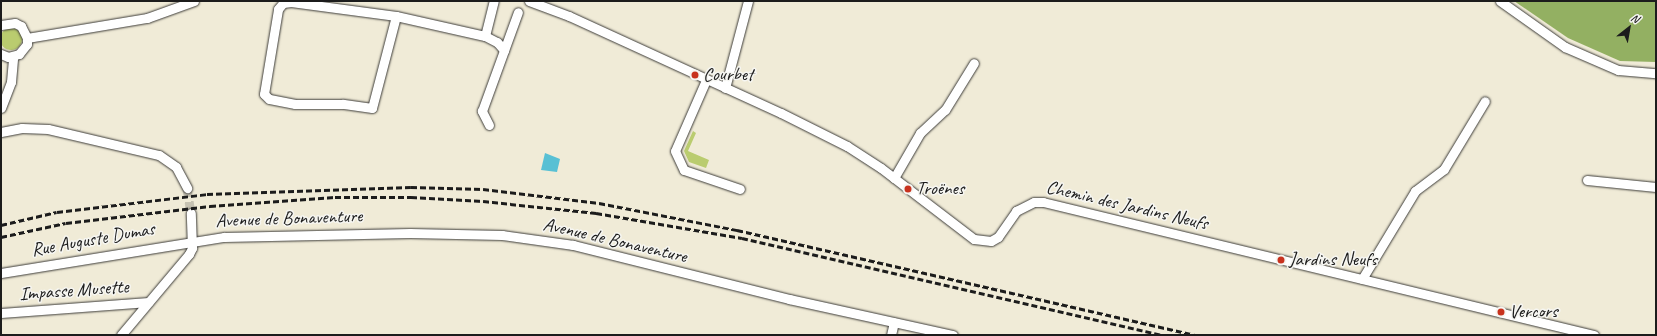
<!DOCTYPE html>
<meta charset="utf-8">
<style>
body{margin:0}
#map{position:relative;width:1657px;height:336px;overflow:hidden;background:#f0ebd7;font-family:Caveat,sans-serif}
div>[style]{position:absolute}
.green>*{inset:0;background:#bacc6f}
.round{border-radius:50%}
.forest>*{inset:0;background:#93b062}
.water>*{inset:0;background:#58c0d4}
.street-tunnel>*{height:9px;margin-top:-4.5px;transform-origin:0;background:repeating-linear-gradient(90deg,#c6c2b2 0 9px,transparent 0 13.5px)}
.roads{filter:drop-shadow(0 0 1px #3c3b38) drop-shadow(0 0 1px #3c3b38)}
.street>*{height:9px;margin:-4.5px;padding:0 4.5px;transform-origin:4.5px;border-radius:4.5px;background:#fff}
.rail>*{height:3px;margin-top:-1.5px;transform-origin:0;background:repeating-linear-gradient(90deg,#1c1c1c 0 6px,transparent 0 9px)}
.dots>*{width:11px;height:11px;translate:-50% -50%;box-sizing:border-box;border:2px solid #f6f6f2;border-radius:50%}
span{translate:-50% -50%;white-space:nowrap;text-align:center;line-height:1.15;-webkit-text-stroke:3px #f6f6f2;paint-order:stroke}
.poi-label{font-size:19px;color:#1c1c1c}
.left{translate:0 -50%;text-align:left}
.street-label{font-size:19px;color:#1c1c1c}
.frame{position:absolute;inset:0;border:2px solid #1c1c1c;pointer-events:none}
.north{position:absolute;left:1609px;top:8px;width:40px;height:40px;-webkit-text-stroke:3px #f6f6f2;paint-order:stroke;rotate:31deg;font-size:11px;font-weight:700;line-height:16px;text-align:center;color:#1c1c1c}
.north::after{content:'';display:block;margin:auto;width:14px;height:18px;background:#1c1c1c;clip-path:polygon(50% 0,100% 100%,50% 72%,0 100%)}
</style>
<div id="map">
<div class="green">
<div class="round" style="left:0;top:28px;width:22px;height:22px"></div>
<div style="clip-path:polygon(693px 131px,696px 133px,688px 151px,709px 160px,706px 168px,689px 162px,684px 151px)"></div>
</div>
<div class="forest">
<div style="clip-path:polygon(1514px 1px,1656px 1px,1656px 62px,1620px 61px,1568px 38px)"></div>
</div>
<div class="water">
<div style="clip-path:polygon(545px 153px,560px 159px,557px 172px,541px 170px)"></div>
</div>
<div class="street-tunnel">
<div style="left:187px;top:188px;width:25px;rotate:81deg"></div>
</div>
<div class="roads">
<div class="street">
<div style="left:529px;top:1px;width:43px;rotate:20.6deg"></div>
<div style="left:569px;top:16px;width:233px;rotate:24.6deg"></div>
<div style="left:781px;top:113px;width:74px;rotate:26.6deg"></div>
<div style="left:847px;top:146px;width:40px;rotate:32.9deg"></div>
<div style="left:881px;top:168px;width:117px;rotate:37.4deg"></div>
<div style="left:974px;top:239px;width:17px;rotate:7deg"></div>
<div style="left:991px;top:241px;width:8px;rotate:-30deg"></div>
<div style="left:998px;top:237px;width:32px;rotate:-55deg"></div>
<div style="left:1016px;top:211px;width:20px;rotate:-27deg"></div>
<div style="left:1034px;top:202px;width:9px"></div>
<div style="left:1043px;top:202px;width:567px;rotate:13.57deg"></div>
<div style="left:1500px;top:1px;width:80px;rotate:35.3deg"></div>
<div style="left:1565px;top:47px;width:58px;rotate:23.5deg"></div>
<div style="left:1618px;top:70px;width:38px;rotate:5deg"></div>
<div style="left:396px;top:16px;width:95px;rotate:104.6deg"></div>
<div style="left:372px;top:108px;width:30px;rotate:-172deg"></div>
<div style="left:342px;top:104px;width:47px;rotate:180deg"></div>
<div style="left:295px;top:104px;width:26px;rotate:-169deg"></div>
<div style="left:269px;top:99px;width:7px;rotate:-135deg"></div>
<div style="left:264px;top:94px;width:86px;rotate:-80.6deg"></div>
<div style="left:278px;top:9px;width:8px;rotate:-50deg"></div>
<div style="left:283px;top:3px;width:8px;rotate:-7deg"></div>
<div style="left:291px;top:2px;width:106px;rotate:7.6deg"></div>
<div style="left:396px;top:16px;width:91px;rotate:12.7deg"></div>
<div style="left:485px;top:36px;width:13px;rotate:27deg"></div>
<div style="left:497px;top:42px;width:11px;rotate:49deg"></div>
<div style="left:1px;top:25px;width:14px;rotate:-8deg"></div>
<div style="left:15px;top:23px;width:7px;rotate:27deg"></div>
<div style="left:21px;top:26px;width:13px;rotate:63deg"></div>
<div style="left:27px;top:38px;width:6px;rotate:90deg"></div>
<div style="left:27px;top:44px;width:13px;rotate:129deg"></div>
<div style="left:19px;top:54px;width:11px;rotate:165deg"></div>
<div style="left:8px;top:57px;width:8px;rotate:-157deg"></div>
<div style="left:485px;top:36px;width:36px;rotate:-76deg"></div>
<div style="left:27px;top:38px;width:122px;rotate:-9.5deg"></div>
<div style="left:147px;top:18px;width:50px;rotate:-19.9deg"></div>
<div style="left:706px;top:80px;width:77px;rotate:113.6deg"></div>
<div style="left:675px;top:151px;width:21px;rotate:65deg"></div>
<div style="left:684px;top:170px;width:59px;rotate:18.7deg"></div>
<div style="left:725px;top:88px;width:90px;rotate:-75.2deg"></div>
<div style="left:1px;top:108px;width:28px;rotate:-69deg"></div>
<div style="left:11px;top:82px;width:25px;rotate:-85deg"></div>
<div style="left:489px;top:125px;width:16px;rotate:-117deg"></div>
<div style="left:482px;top:111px;width:105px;rotate:-70deg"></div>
<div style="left:1px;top:132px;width:21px;rotate:-11deg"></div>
<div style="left:22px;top:128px;width:26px;rotate:2deg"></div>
<div style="left:48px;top:129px;width:114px;rotate:13.2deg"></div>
<div style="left:159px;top:155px;width:21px;rotate:35deg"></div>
<div style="left:176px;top:167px;width:24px;rotate:62deg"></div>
<div style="left:894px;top:178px;width:52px;rotate:-60deg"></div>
<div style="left:920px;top:133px;width:34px;rotate:-43deg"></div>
<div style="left:945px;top:110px;width:55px;rotate:-58.3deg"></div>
<div style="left:1587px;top:180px;width:69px;rotate:5.8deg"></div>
<div style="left:1px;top:273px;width:226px;rotate:-9.2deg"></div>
<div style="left:224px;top:237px;width:186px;rotate:-1.2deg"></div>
<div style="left:410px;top:233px;width:92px;rotate:1.2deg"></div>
<div style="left:502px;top:235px;width:72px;rotate:8deg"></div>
<div style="left:573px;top:245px;width:223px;rotate:14deg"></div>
<div style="left:789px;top:299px;width:168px;rotate:12.4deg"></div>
<div style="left:1362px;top:279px;width:103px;rotate:-58.9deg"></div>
<div style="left:1415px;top:191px;width:36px;rotate:-37deg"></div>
<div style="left:1444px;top:169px;width:79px;rotate:-58.9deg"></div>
<div style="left:1px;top:313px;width:148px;rotate:-4.3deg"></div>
<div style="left:121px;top:335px;width:106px;rotate:-50deg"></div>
<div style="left:189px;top:254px;width:7px;rotate:-63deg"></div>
<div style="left:192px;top:248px;width:35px;rotate:-92deg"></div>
<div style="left:891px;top:335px;width:13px;rotate:-77deg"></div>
</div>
</div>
<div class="rail">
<div style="left:1px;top:225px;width:57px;rotate:-13.1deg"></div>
<div style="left:57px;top:212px;width:151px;rotate:-6.8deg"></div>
<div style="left:207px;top:194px;width:204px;rotate:-2deg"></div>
<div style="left:411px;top:187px;width:72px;rotate:1.6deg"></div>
<div style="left:483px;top:189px;width:117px;rotate:6.9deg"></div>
<div style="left:599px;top:203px;width:141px;rotate:11.1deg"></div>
<div style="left:737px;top:230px;width:469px;rotate:12.9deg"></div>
<div style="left:1px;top:237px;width:66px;rotate:-12.2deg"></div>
<div style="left:66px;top:223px;width:145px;rotate:-6.7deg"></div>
<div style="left:210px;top:206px;width:125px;rotate:-4.1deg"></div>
<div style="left:335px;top:197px;width:76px"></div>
<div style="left:411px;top:197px;width:72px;rotate:3.2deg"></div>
<div style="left:483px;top:201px;width:114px;rotate:6.1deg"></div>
<div style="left:596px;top:213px;width:148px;rotate:9.7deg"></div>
<div style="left:742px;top:238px;width:432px;rotate:13deg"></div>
</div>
<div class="dots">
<div style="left:695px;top:75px;background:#c8321e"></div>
<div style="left:908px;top:189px;background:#c8321e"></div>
<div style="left:1281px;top:260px;background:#c8321e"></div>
<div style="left:1501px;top:312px;background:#c8321e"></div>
</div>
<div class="poi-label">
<span class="left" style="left:703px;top:75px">Courbet</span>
<span class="left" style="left:916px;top:189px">Troënes</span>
<span class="left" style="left:1289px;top:260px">Jardins Neufs</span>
<span class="left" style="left:1509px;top:312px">Vercors</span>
</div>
<div class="street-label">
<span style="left:1127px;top:206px;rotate:13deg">Chemin des Jardins Neufs</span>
<span style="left:289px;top:219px;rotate:-2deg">Avenue de Bonaventure</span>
<span style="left:93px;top:240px;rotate:-10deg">Rue Auguste Dumas</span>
<span style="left:615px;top:241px;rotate:13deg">Avenue de Bonaventure</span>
<span style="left:74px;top:291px;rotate:-4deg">Impasse Musette</span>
</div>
<div class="frame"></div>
<div class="north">N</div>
</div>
